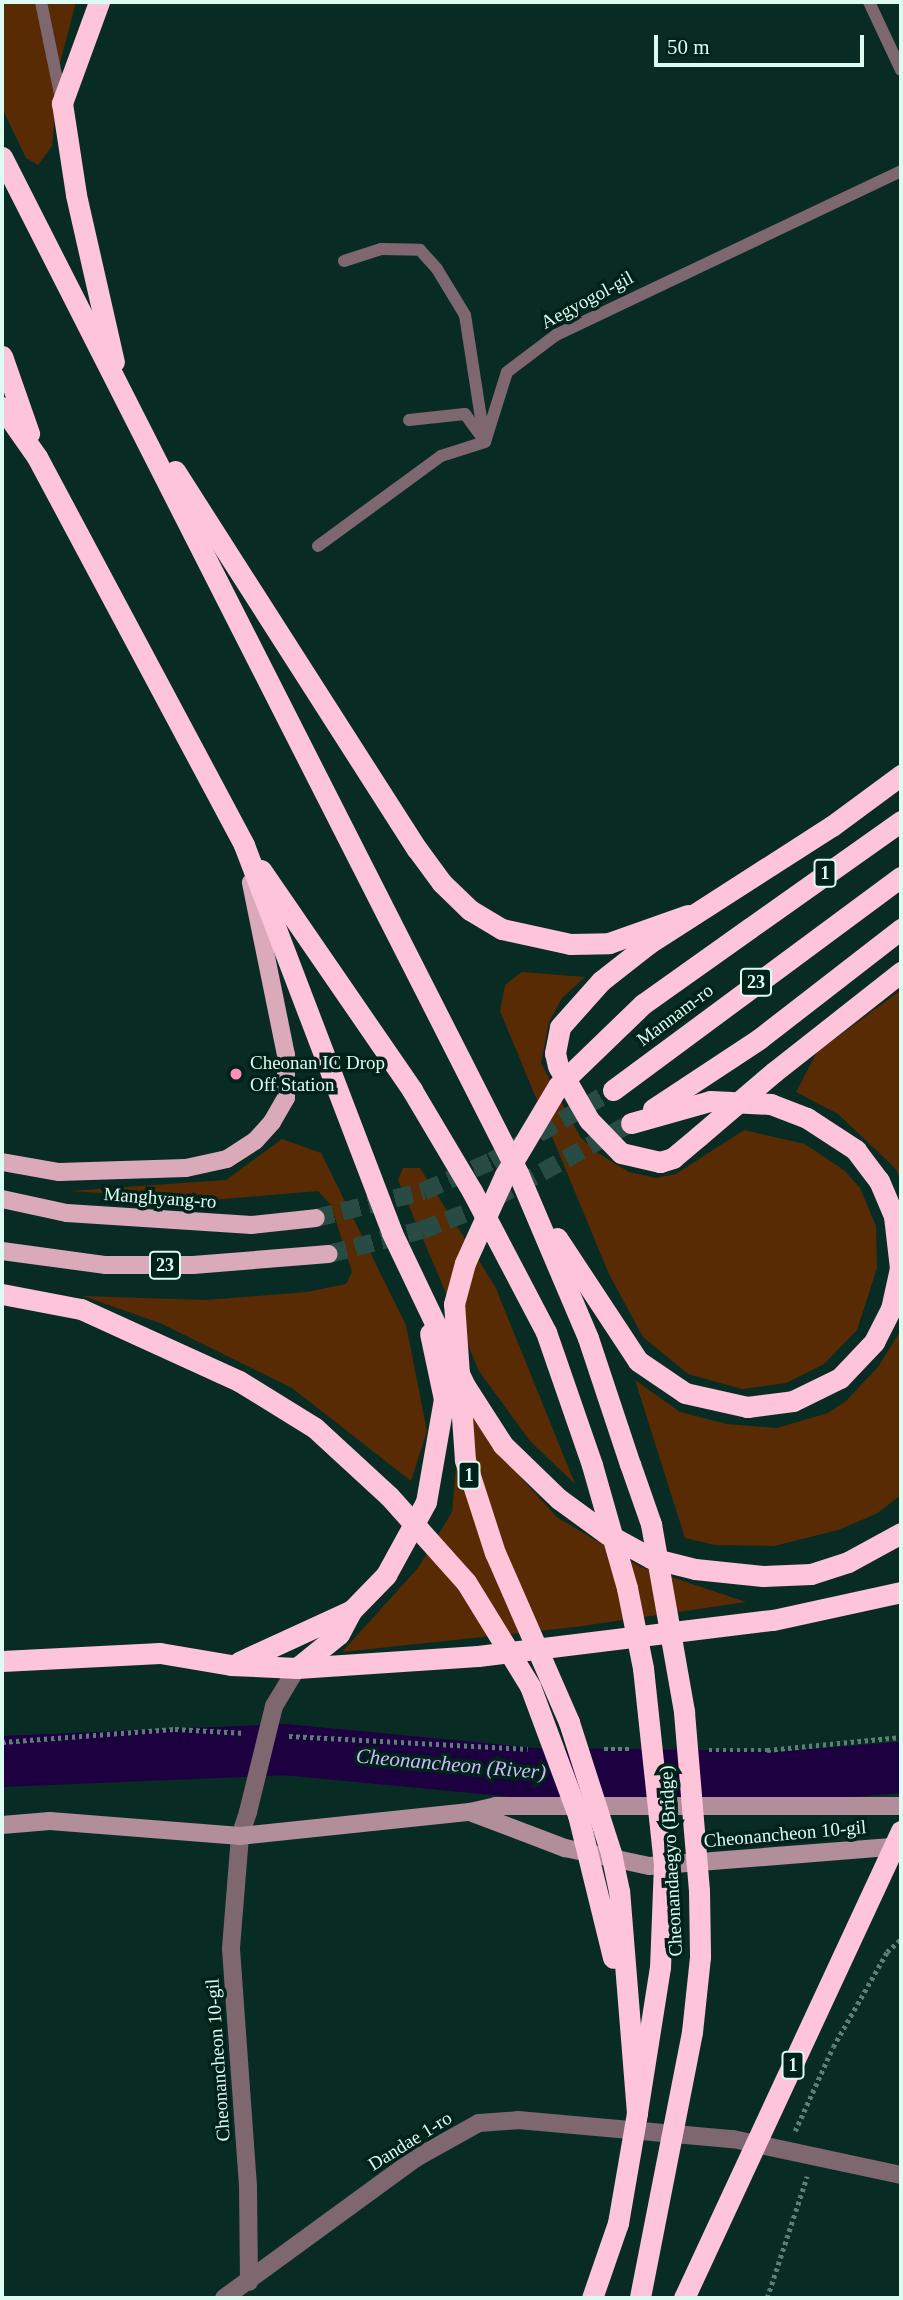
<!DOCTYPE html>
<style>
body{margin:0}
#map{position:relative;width:903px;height:2300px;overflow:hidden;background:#082c24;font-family:"Times New Roman",serif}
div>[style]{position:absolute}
.green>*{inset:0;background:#582b04}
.river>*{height:51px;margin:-25.5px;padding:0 25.5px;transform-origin:25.5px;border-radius:25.5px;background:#1c0040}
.primary-tunnel>*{height:18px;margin-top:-9px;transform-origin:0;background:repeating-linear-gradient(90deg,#284b43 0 18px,transparent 0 27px)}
.path>*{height:4.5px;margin-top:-2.25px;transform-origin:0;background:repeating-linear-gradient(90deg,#5b7e75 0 3.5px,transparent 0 7px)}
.lane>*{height:12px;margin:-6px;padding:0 6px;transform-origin:6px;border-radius:6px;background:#7f6770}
.street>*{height:18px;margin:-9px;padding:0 9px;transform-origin:9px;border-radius:9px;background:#7f6770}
.secondary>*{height:18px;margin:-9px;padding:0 9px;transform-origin:9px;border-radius:9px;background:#b28d9a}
.primary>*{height:18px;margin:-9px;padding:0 9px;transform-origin:9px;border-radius:9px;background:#daaabb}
.highway>*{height:21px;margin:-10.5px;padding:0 10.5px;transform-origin:10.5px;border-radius:10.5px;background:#fec4d9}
.street-bridge>*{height:18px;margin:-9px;padding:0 9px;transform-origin:9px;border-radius:9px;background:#7f6770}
.highway-bridge>*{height:21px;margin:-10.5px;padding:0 10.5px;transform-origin:10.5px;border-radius:10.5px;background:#fec4d9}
.dots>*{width:19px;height:19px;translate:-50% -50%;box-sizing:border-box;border:4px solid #00221a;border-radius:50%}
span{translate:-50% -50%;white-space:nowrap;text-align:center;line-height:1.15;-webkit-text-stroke:7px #00221a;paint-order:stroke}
.shield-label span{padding:2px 5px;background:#00221a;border:2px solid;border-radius:5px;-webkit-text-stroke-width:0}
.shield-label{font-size:18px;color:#dcfcf2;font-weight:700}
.street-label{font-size:19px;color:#dcfcf2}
.poi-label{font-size:19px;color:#dcfcf2}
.left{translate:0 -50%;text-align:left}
.water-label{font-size:21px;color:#cabcf8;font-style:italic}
.frame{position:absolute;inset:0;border:4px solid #dcfcf2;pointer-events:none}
.scale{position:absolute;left:654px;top:35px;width:210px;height:32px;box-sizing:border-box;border:4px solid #dcfcf2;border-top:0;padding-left:9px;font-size:21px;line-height:24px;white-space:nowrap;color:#dcfcf2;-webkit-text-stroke:5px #00221a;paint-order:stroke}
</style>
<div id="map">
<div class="green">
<div style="clip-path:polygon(2px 2px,76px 2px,60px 63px,52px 146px,38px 165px,26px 158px,2px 108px)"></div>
<div style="clip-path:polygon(522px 972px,585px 977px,562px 998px,549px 1022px,541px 1063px,580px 1137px,599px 1154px,629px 1172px,656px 1178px,676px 1174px,744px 1130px,805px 1144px,845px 1171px,860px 1188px,876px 1226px,877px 1268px,857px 1330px,824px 1364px,786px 1383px,742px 1389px,688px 1374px,643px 1337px,609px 1274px,500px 1011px,505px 985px)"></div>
<div style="clip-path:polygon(901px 990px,901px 1181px,895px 1168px,838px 1114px,796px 1092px,817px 1052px)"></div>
<div style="clip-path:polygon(282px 1139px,321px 1153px,406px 1325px,427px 1431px,411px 1481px,292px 1388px,160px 1323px,83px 1296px,205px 1300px,307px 1292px,346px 1284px,352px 1272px,331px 1205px,318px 1191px,212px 1200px,70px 1191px,226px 1180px)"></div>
<div style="clip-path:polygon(403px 1168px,420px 1168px,495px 1286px,575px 1484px,530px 1441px,479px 1371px,398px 1180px)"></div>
<div style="clip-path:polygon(901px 1330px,901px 1495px,876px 1514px,838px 1530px,774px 1546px,715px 1545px,685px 1538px,635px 1380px,680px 1412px,727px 1424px,777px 1428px,828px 1413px,846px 1401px,878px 1367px)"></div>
<div style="clip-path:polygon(453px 1383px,492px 1446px,558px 1518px,641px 1567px,746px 1602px,575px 1627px,342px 1652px,418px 1568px,452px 1512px,460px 1425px)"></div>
</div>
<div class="river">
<div style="left:2px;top:1761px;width:282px;rotate:-2.4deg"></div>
<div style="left:284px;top:1749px;width:250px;rotate:5.5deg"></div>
<div style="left:533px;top:1773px;width:250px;rotate:0.7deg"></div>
<div style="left:783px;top:1776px;width:118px;rotate:-4.4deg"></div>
</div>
<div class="primary-tunnel">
<div style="left:316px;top:1218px;width:111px;rotate:-14deg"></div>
<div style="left:424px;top:1191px;width:74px;rotate:-23.8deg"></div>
<div style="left:492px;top:1161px;width:140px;rotate:-30.4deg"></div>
<div style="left:329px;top:1254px;width:96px;rotate:-14.5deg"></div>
<div style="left:422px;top:1230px;width:53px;rotate:-21.2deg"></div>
<div style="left:471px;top:1211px;width:183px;rotate:-28.8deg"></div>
</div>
<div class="path">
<div style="left:289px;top:1736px;width:239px;rotate:3.1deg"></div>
<div style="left:2px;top:1742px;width:173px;rotate:-4.3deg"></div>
<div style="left:175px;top:1729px;width:70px;rotate:3.3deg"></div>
<div style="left:604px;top:1749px;width:26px"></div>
<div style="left:709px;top:1750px;width:58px"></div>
<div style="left:767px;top:1750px;width:135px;rotate:-5.5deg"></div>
<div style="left:795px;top:2131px;width:92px;rotate:-65.7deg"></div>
<div style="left:833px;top:2047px;width:109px;rotate:-60.4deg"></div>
<div style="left:887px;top:1952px;width:19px;rotate:-43deg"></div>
<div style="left:767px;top:2298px;width:128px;rotate:-71.8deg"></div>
</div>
<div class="lane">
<div style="left:41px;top:2px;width:99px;rotate:78.3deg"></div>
<div style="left:869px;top:2px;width:75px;rotate:64.8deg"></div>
<div style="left:344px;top:261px;width:39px;rotate:-18deg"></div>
<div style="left:381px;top:249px;width:39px;rotate:1deg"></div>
<div style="left:420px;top:250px;width:25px;rotate:48deg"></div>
<div style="left:437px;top:269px;width:54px;rotate:58.7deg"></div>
<div style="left:465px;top:315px;width:124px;rotate:81.2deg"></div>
<div style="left:409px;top:420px;width:56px;rotate:-6.1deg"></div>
<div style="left:465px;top:414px;width:31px;rotate:54deg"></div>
<div style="left:485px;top:442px;width:73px;rotate:-72.6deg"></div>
<div style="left:507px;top:372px;width:61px;rotate:-37.1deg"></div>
<div style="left:556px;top:335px;width:382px;rotate:-25.4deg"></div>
<div style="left:318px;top:546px;width:152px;rotate:-36.2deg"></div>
<div style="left:441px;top:456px;width:46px;rotate:-17.7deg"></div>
</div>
<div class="street">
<div style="left:274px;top:1706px;width:44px;rotate:-58.8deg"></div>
<div style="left:248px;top:1812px;width:25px;rotate:108deg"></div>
<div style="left:240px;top:1836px;width:113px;rotate:94.6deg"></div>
<div style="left:231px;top:1949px;width:238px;rotate:85.9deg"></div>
<div style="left:248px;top:2186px;width:96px;rotate:89.4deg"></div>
<div style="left:224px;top:2298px;width:238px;rotate:-36.1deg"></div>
<div style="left:416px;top:2158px;width:72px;rotate:-29.1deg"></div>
<div style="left:479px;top:2123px;width:39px;rotate:-4deg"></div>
<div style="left:518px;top:2120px;width:216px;rotate:5.1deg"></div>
<div style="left:733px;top:2139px;width:172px;rotate:12.1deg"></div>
</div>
<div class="secondary">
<div style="left:470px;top:1812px;width:102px;rotate:20.8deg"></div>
<div style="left:565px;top:1848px;width:86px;rotate:12.1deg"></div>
<div style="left:649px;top:1866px;width:253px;rotate:-4.5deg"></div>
<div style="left:2px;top:1825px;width:48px;rotate:-4.8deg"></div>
<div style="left:50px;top:1821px;width:191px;rotate:4.5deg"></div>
<div style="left:240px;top:1836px;width:231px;rotate:-6deg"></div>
<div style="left:470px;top:1812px;width:26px;rotate:-13deg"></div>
<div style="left:495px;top:1806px;width:406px"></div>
</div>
<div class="primary">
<div style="left:2px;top:1162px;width:58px;rotate:10deg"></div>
<div style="left:59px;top:1172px;width:127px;rotate:-1.8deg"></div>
<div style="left:186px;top:1168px;width:42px;rotate:-12.4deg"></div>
<div style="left:227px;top:1159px;width:33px;rotate:-33deg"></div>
<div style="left:255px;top:1141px;width:25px;rotate:-48deg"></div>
<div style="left:272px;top:1122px;width:28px;rotate:-60deg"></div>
<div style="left:286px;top:1098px;width:43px;rotate:-90deg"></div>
<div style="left:286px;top:1055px;width:176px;rotate:-101.5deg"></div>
<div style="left:2px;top:1199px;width:66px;rotate:12.2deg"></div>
<div style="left:67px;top:1213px;width:185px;rotate:3.7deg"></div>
<div style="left:252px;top:1225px;width:64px;rotate:-6.2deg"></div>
<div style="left:2px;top:1251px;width:105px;rotate:7.7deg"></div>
<div style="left:106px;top:1265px;width:87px"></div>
<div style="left:193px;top:1265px;width:136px;rotate:-4.6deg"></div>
</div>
<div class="highway">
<div style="left:99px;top:2px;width:108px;rotate:110.1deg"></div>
<div style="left:62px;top:103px;width:93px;rotate:81.3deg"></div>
<div style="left:76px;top:195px;width:171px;rotate:77.2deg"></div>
<div style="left:2px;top:157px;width:1140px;rotate:63.08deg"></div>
<div style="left:518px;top:1173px;width:179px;rotate:67deg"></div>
<div style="left:588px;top:1338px;width:133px;rotate:71.6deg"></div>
<div style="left:2px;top:356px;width:82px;rotate:70.7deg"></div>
<div style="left:2px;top:407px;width:61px;rotate:55deg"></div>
<div style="left:37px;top:457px;width:440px;rotate:61.9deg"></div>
<div style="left:244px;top:845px;width:415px;rotate:69.1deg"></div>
<div style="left:392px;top:1233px;width:170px;rotate:64.5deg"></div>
<div style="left:465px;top:1386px;width:70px;rotate:57.2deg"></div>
<div style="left:503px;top:1445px;width:78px;rotate:44deg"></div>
<div style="left:559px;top:1499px;width:59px;rotate:36.1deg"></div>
<div style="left:607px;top:1534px;width:50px;rotate:28.6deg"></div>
<div style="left:651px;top:1558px;width:45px;rotate:14deg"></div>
<div style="left:695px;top:1569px;width:68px;rotate:5.9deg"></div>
<div style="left:763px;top:1576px;width:48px;rotate:-2.4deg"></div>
<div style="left:811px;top:1574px;width:39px;rotate:-18deg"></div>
<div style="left:848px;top:1562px;width:60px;rotate:-28.7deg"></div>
<div style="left:175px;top:471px;width:449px;rotate:57.4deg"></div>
<div style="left:417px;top:849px;width:42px;rotate:53.7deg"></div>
<div style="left:442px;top:883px;width:39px;rotate:44deg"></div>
<div style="left:470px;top:910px;width:37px;rotate:31deg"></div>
<div style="left:502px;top:929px;width:70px;rotate:12.4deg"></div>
<div style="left:570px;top:944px;width:39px;rotate:-1deg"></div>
<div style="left:609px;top:943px;width:84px;rotate:-19.5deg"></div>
<div style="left:261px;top:870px;width:267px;rotate:55.5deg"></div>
<div style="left:412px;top:1090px;width:117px;rotate:59.3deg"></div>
<div style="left:472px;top:1191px;width:159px;rotate:62.3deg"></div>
<div style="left:546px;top:1332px;width:141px;rotate:70.9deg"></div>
<div style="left:750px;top:928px;width:185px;rotate:-35.3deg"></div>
<div style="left:774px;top:1072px;width:162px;rotate:-38.2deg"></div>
<div style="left:613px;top:1090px;width:358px;rotate:-36.5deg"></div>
<div style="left:653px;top:1109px;width:127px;rotate:-33.4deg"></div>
<div style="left:759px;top:1039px;width:180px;rotate:-37.8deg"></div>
<div style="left:699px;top:1136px;width:34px;rotate:140deg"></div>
<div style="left:673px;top:1158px;width:14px;rotate:163deg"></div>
<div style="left:660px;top:1162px;width:40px;rotate:-167deg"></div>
<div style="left:621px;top:1153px;width:46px;rotate:-134.1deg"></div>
<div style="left:589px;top:1120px;width:62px;rotate:-119.9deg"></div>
<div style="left:558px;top:1066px;width:13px;rotate:-103deg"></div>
<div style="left:555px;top:1053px;width:26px;rotate:-79deg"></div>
<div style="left:560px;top:1027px;width:62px;rotate:-48.3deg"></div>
<div style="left:601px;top:981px;width:60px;rotate:-38.2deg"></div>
<div style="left:648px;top:944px;width:219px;rotate:-32.7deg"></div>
<div style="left:832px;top:826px;width:86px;rotate:-36.5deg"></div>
<div style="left:557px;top:1238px;width:147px;rotate:56.6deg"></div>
<div style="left:638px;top:1361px;width:57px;rotate:34.2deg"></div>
<div style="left:685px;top:1393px;width:64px;rotate:12.7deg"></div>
<div style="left:747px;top:1407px;width:46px;rotate:-7.4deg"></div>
<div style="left:793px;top:1401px;width:52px;rotate:-26.1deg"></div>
<div style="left:840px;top:1378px;width:50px;rotate:-46.6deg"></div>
<div style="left:874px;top:1342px;width:37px;rotate:-63deg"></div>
<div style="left:891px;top:1309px;width:42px;rotate:-77.6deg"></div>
<div style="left:900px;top:1268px;width:52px;rotate:-96.6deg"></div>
<div style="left:894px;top:1216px;width:38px;rotate:-113deg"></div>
<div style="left:879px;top:1181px;width:39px;rotate:-127deg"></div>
<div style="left:856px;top:1150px;width:59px;rotate:-146.9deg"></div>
<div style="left:807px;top:1118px;width:39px;rotate:-159deg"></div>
<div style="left:771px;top:1104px;width:61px;rotate:-177.2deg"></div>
<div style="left:710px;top:1101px;width:82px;rotate:164.4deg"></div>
<div style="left:2px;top:1294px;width:80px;rotate:10.8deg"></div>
<div style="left:81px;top:1309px;width:174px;rotate:24.5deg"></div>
<div style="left:239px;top:1381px;width:89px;rotate:31.7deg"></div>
<div style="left:315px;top:1428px;width:100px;rotate:42.6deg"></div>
<div style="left:2px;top:1661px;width:158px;rotate:-2.9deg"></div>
<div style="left:160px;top:1653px;width:72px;rotate:9.6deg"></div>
<div style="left:231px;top:1665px;width:66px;rotate:2.6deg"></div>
<div style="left:297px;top:1668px;width:181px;rotate:-3.8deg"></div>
<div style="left:478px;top:1656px;width:297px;rotate:-7deg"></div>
<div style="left:773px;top:1620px;width:131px;rotate:-12.3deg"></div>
<div style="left:239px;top:1662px;width:124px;rotate:-24.7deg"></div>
<div style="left:297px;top:1668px;width:54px;rotate:-39deg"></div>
<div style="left:339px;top:1634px;width:27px;rotate:-62deg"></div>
<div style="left:352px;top:1610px;width:49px;rotate:-45.8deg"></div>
<div style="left:386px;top:1575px;width:83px;rotate:-61.3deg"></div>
<div style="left:426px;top:1502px;width:105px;rotate:-80.1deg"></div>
<div style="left:444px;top:1399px;width:67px;rotate:-102deg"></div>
</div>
<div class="street-bridge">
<div style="left:248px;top:1812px;width:109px;rotate:-76.2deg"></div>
</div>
<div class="highway-bridge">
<div style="left:699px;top:1136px;width:99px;rotate:-40.5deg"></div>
<div style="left:630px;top:1464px;width:64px;rotate:70.7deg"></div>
<div style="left:651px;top:1524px;width:191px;rotate:80deg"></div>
<div style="left:684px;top:1712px;width:179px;rotate:85.2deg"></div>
<div style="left:699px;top:1890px;width:67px;rotate:89.1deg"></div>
<div style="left:700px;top:1957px;width:75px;rotate:96.1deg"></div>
<div style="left:692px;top:2032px;width:271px;rotate:101.1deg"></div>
<div style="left:592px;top:1465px;width:128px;rotate:74.1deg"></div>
<div style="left:627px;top:1588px;width:82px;rotate:78.7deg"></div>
<div style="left:643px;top:1668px;width:197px;rotate:83.9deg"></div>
<div style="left:664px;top:1864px;width:103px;rotate:92.2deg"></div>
<div style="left:660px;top:1967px;width:148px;rotate:99deg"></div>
<div style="left:637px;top:2113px;width:112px;rotate:99.8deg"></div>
<div style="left:618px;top:2223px;width:79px;rotate:109.1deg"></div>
<div style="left:389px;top:1496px;width:115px;rotate:48.2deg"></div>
<div style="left:466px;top:1582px;width:122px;rotate:58.4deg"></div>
<div style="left:530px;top:1686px;width:138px;rotate:69.6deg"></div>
<div style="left:578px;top:1815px;width:147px;rotate:76.2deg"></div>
<div style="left:637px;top:2113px;width:223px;rotate:-94.6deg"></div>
<div style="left:619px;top:1891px;width:39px;rotate:-102deg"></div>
<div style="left:611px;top:1853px;width:138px;rotate:-107.8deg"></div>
<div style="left:569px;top:1722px;width:184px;rotate:-113.6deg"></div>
<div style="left:495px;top:1553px;width:98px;rotate:-107.9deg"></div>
<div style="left:465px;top:1460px;width:156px;rotate:-94deg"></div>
<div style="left:454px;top:1304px;width:42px;rotate:-75deg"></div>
<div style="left:465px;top:1263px;width:97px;rotate:-65.6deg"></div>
<div style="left:505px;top:1175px;width:104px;rotate:-59.2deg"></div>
<div style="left:558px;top:1086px;width:118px;rotate:-44deg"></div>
<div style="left:643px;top:1004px;width:131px;rotate:-35.4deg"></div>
<div style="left:684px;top:2298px;width:515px;rotate:-65.08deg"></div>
</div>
<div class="dots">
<div style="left:236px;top:1074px;background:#fe8ebc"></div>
</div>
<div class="shield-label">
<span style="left:825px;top:873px">1</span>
<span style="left:756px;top:982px">23</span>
<span style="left:165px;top:1265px">23</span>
<span style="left:469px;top:1475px">1</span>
<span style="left:793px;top:2065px">1</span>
</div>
<div class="street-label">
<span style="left:587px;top:300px;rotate:-28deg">Aegyogol-gil</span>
<span style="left:675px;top:1015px;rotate:-37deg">Mannam-ro</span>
<span style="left:160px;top:1198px;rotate:4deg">Manghyang-ro</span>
<span style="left:785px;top:1834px;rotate:-5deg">Cheonancheon 10-gil</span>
<span style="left:671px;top:1861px;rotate:-93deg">Cheonandaegyo (Bridge)</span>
<span style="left:218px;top:2060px;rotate:-94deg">Cheonancheon 10-gil</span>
<span style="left:410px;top:2141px;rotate:-32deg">Dandae 1-ro</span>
</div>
<div class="poi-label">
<span class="left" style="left:250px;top:1074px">Cheonan IC Drop<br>Off Station</span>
</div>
<div class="water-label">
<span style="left:451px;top:1764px;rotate:5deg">Cheonancheon (River)</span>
</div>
<div class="frame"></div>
<div class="scale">50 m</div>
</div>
